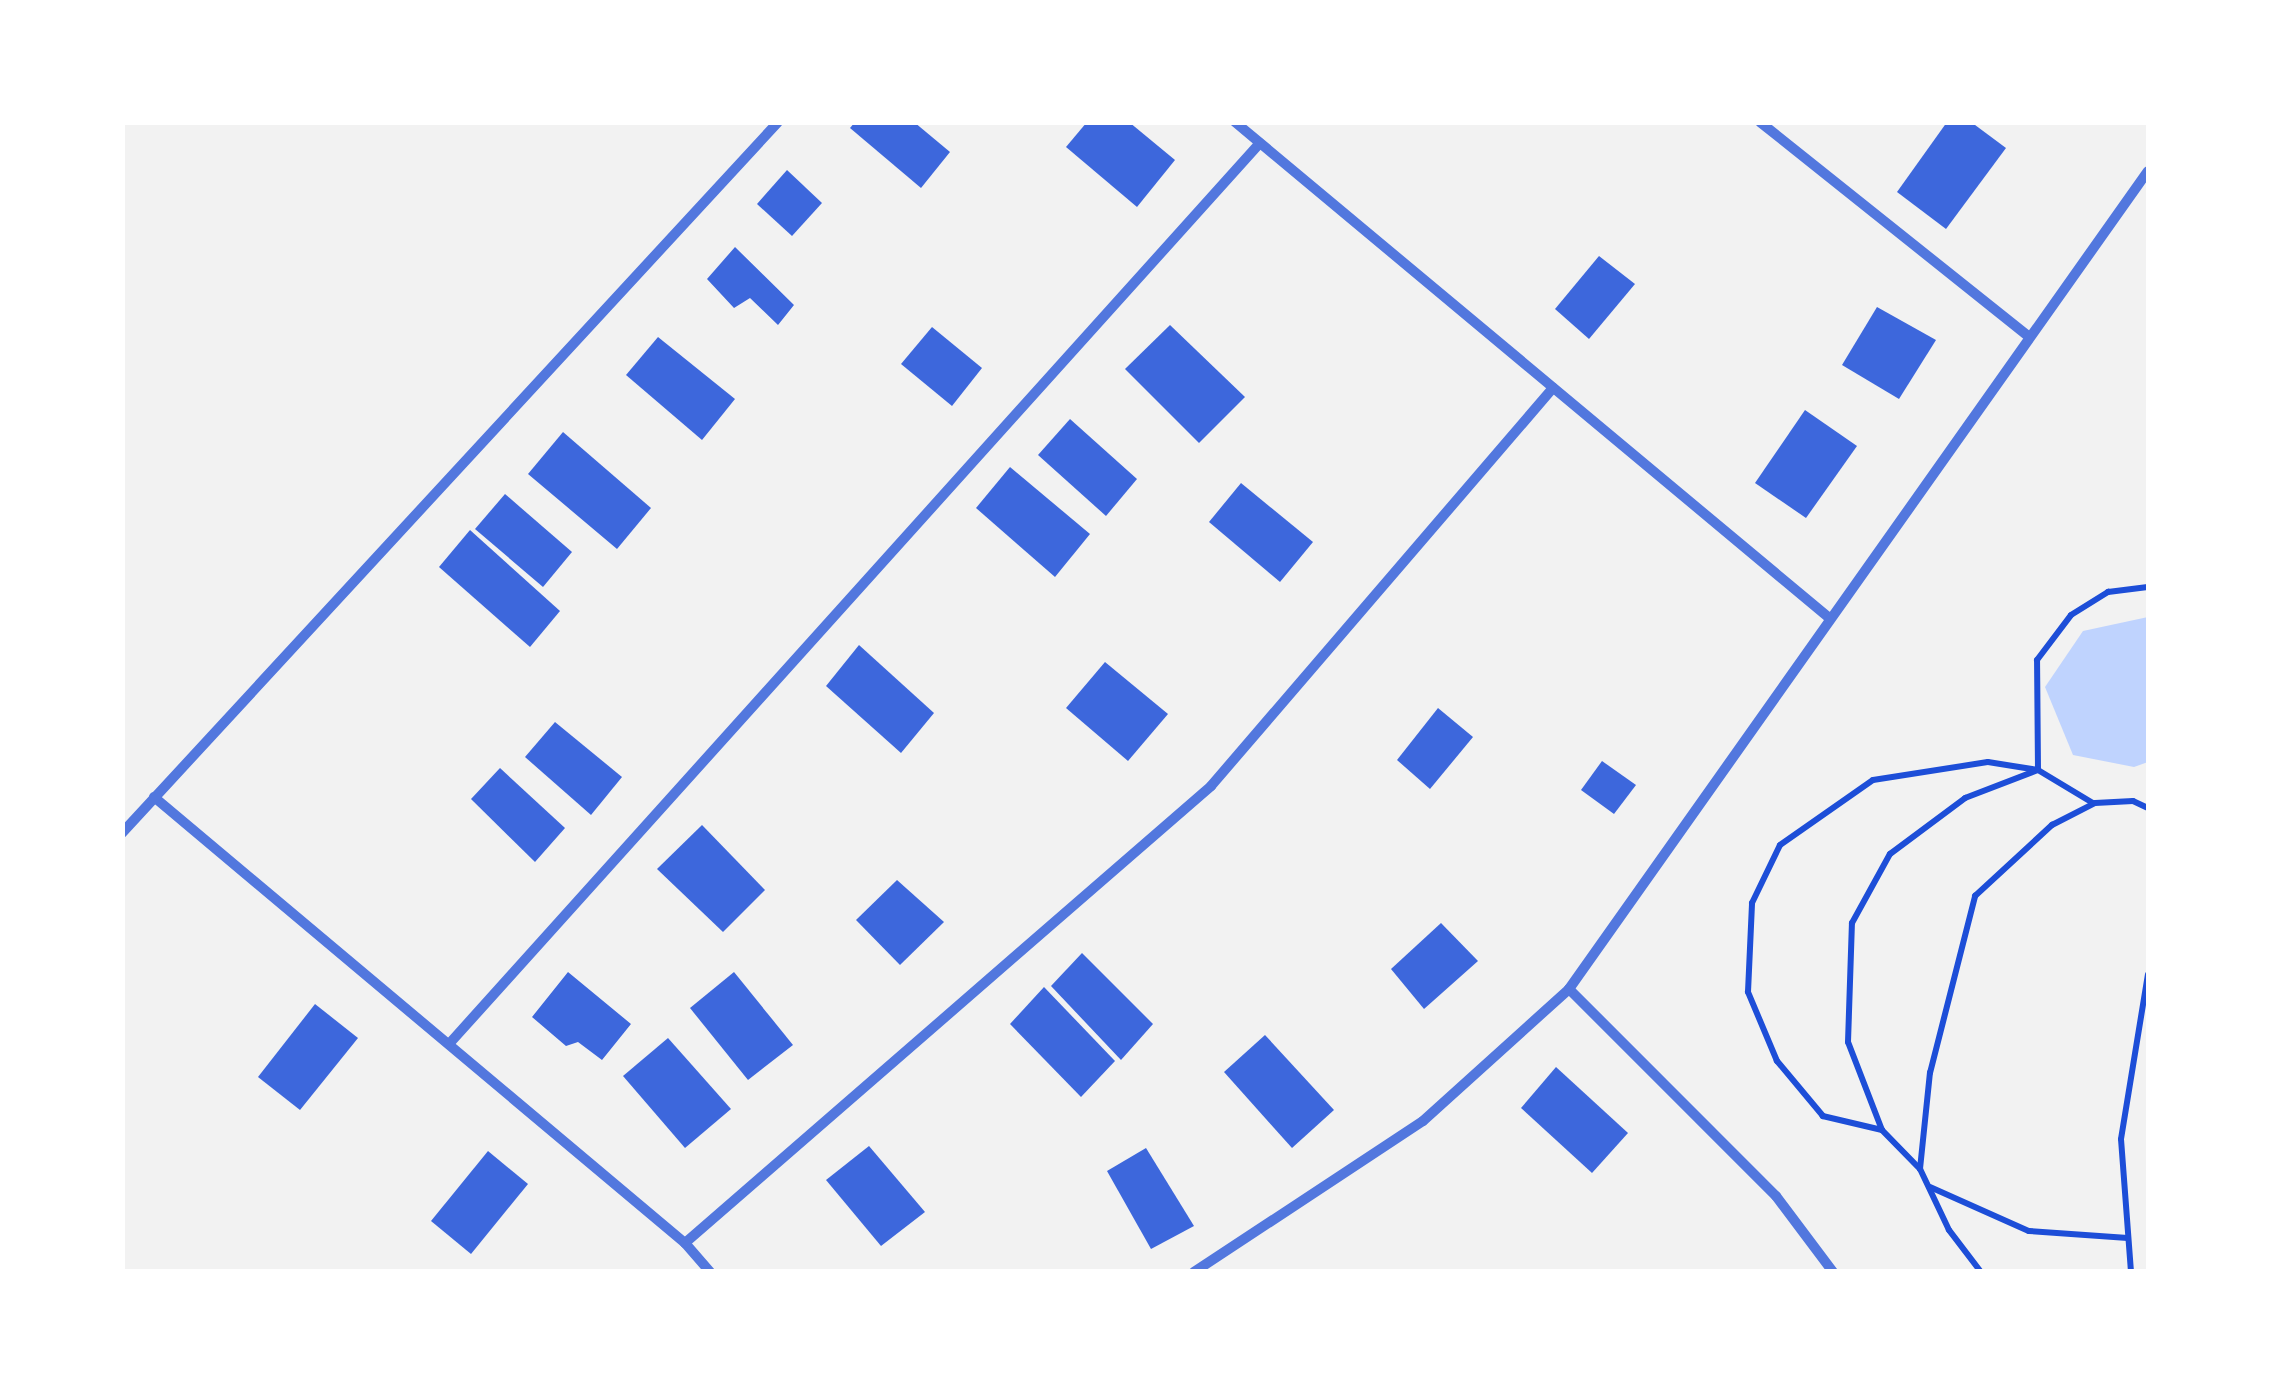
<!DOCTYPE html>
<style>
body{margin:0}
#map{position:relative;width:2271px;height:1394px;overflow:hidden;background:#f2f2f2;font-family:Karla,sans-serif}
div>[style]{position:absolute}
.water>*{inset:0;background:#bfd3fe}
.building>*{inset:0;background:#3d67dc}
.path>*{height:6px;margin:-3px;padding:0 3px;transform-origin:3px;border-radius:3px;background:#1d4ed8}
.minor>*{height:10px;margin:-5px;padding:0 5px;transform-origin:5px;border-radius:5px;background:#5277de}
span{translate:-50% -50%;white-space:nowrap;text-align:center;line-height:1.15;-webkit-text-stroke:8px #fff;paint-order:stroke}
.frame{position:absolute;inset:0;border:125px solid #fff;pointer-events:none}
</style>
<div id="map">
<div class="water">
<div style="clip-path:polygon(2148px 617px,2148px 762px,2134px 767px,2073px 755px,2045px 687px,2083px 631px)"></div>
</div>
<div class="building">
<div style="clip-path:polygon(855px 122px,914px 122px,950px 152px,921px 188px,850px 128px)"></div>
<div style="clip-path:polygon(1087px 122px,1129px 122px,1175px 160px,1137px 207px,1066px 147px)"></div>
<div style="clip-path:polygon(1947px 122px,1971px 122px,2006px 148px,1946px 229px,1897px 192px)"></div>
<div style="clip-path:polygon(787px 170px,822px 203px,792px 236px,757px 204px)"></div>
<div style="clip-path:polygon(735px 247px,794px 305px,778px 325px,750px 298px,734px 308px,707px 279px)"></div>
<div style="clip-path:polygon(1599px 256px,1635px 284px,1589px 339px,1555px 309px)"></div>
<div style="clip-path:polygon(1877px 307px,1936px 340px,1899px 399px,1842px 365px)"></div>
<div style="clip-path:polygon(1170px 325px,1245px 397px,1199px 443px,1125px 369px)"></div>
<div style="clip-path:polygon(932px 327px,982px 368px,952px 406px,901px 364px)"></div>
<div style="clip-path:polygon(658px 337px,735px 399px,702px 440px,626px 375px)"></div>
<div style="clip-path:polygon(1805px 410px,1857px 446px,1806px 518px,1755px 483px)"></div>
<div style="clip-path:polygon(1070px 419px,1137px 479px,1106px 516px,1038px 455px)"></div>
<div style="clip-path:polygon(563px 432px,651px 508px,617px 549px,528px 474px)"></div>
<div style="clip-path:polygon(1010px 467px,1090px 534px,1055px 577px,976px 508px)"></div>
<div style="clip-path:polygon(1241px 483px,1313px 542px,1280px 582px,1209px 522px)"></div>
<div style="clip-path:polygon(505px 494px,572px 552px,543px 587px,475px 529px)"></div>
<div style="clip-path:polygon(470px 530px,560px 611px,530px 647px,439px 567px)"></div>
<div style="clip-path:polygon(859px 645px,934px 713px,901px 753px,826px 686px)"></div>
<div style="clip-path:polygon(1105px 662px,1168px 714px,1128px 761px,1066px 708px)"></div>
<div style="clip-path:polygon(1438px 708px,1473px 737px,1430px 789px,1397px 760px)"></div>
<div style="clip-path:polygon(555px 722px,622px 777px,591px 815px,525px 757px)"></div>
<div style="clip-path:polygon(1602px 761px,1636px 785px,1614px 814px,1581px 790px)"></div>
<div style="clip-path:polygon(500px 768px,565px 828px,535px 862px,471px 799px)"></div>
<div style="clip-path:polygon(702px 825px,765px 890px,723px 932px,657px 869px)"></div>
<div style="clip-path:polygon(897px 880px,944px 922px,900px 965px,856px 920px)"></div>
<div style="clip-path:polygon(1441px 923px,1478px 961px,1424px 1009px,1391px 969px)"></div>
<div style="clip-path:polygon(1082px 953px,1153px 1024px,1121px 1060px,1051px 986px)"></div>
<div style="clip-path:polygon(568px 972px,631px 1024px,602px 1060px,578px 1042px,566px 1046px,532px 1017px)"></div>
<div style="clip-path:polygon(734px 972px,793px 1045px,748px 1080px,690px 1008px)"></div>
<div style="clip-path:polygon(1044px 987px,1115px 1061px,1081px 1097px,1010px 1024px)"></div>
<div style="clip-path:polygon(315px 1004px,358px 1038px,300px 1110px,258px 1077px)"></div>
<div style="clip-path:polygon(1265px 1035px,1334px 1110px,1292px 1148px,1224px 1072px)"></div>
<div style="clip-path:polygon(668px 1038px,731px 1109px,685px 1148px,623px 1076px)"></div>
<div style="clip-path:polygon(1556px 1067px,1628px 1133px,1592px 1173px,1521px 1108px)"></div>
<div style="clip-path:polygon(869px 1146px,925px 1212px,881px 1246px,826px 1180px)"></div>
<div style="clip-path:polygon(1146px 1148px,1194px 1226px,1151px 1249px,1107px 1171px)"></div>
<div style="clip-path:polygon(488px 1151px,528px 1184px,471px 1254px,431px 1221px)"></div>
</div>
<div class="path">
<div style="left:1882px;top:1130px;width:61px;rotate:-166.7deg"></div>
<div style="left:1823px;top:1116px;width:72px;rotate:-129.9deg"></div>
<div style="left:1777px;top:1061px;width:75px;rotate:-112.8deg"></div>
<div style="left:1748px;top:992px;width:89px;rotate:-87.4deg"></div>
<div style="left:1752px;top:903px;width:64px;rotate:-64.2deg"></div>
<div style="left:1780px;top:845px;width:113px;rotate:-35deg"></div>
<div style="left:1873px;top:780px;width:116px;rotate:-8.9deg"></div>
<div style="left:1988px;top:762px;width:51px;rotate:9.1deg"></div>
<div style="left:2038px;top:770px;width:110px;rotate:-90.5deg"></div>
<div style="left:2037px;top:660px;width:56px;rotate:-52.9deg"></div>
<div style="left:2071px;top:615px;width:44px;rotate:-31.9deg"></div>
<div style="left:2108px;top:592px;width:40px;rotate:-7.1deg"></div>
<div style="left:1920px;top:1169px;width:54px;rotate:-134.3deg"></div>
<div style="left:1882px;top:1130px;width:94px;rotate:-111.1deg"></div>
<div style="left:1848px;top:1042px;width:119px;rotate:-88.1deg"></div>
<div style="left:1852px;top:923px;width:79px;rotate:-61.2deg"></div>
<div style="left:1890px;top:854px;width:94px;rotate:-36.7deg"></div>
<div style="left:1965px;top:798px;width:78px;rotate:-21deg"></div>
<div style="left:2038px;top:770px;width:64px;rotate:31deg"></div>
<div style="left:1930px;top:1187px;width:108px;rotate:24deg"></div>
<div style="left:2029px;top:1231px;width:99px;rotate:4deg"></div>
<div style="left:1981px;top:1272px;width:53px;rotate:-127.3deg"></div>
<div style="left:1949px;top:1230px;width:68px;rotate:-115.4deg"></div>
<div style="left:1920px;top:1169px;width:97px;rotate:-84.1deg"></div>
<div style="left:1930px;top:1073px;width:183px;rotate:-75.7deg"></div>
<div style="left:1975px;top:896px;width:105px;rotate:-42.7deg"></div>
<div style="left:2052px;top:825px;width:48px;rotate:-27.1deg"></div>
<div style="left:2095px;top:803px;width:38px;rotate:-3deg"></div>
<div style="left:2133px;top:801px;width:17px;rotate:25deg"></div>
<div style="left:2131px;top:1272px;width:133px;rotate:-94.3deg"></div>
<div style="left:2121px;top:1139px;width:167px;rotate:-80.7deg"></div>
</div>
<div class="minor">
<div style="left:1235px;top:122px;width:772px;rotate:39.85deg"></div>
<div style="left:1760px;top:122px;width:343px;rotate:38.6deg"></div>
<div style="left:154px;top:797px;width:693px;rotate:40.03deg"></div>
<div style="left:685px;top:1243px;width:38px;rotate:49deg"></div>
<div style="left:122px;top:833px;width:967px;rotate:-47.3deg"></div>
<div style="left:1569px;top:989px;width:293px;rotate:45deg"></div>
<div style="left:1776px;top:1196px;width:95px;rotate:53.1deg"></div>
<div style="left:449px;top:1044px;width:1212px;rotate:-48.01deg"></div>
<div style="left:685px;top:1243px;width:697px;rotate:-40.98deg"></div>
<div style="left:1211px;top:786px;width:525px;rotate:-49.33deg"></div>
<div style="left:1194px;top:1272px;width:274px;rotate:-33.4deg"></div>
<div style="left:1423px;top:1121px;width:197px;rotate:-42.1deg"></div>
<div style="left:1569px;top:989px;width:1002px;rotate:-54.71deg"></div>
</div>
<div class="frame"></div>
</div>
